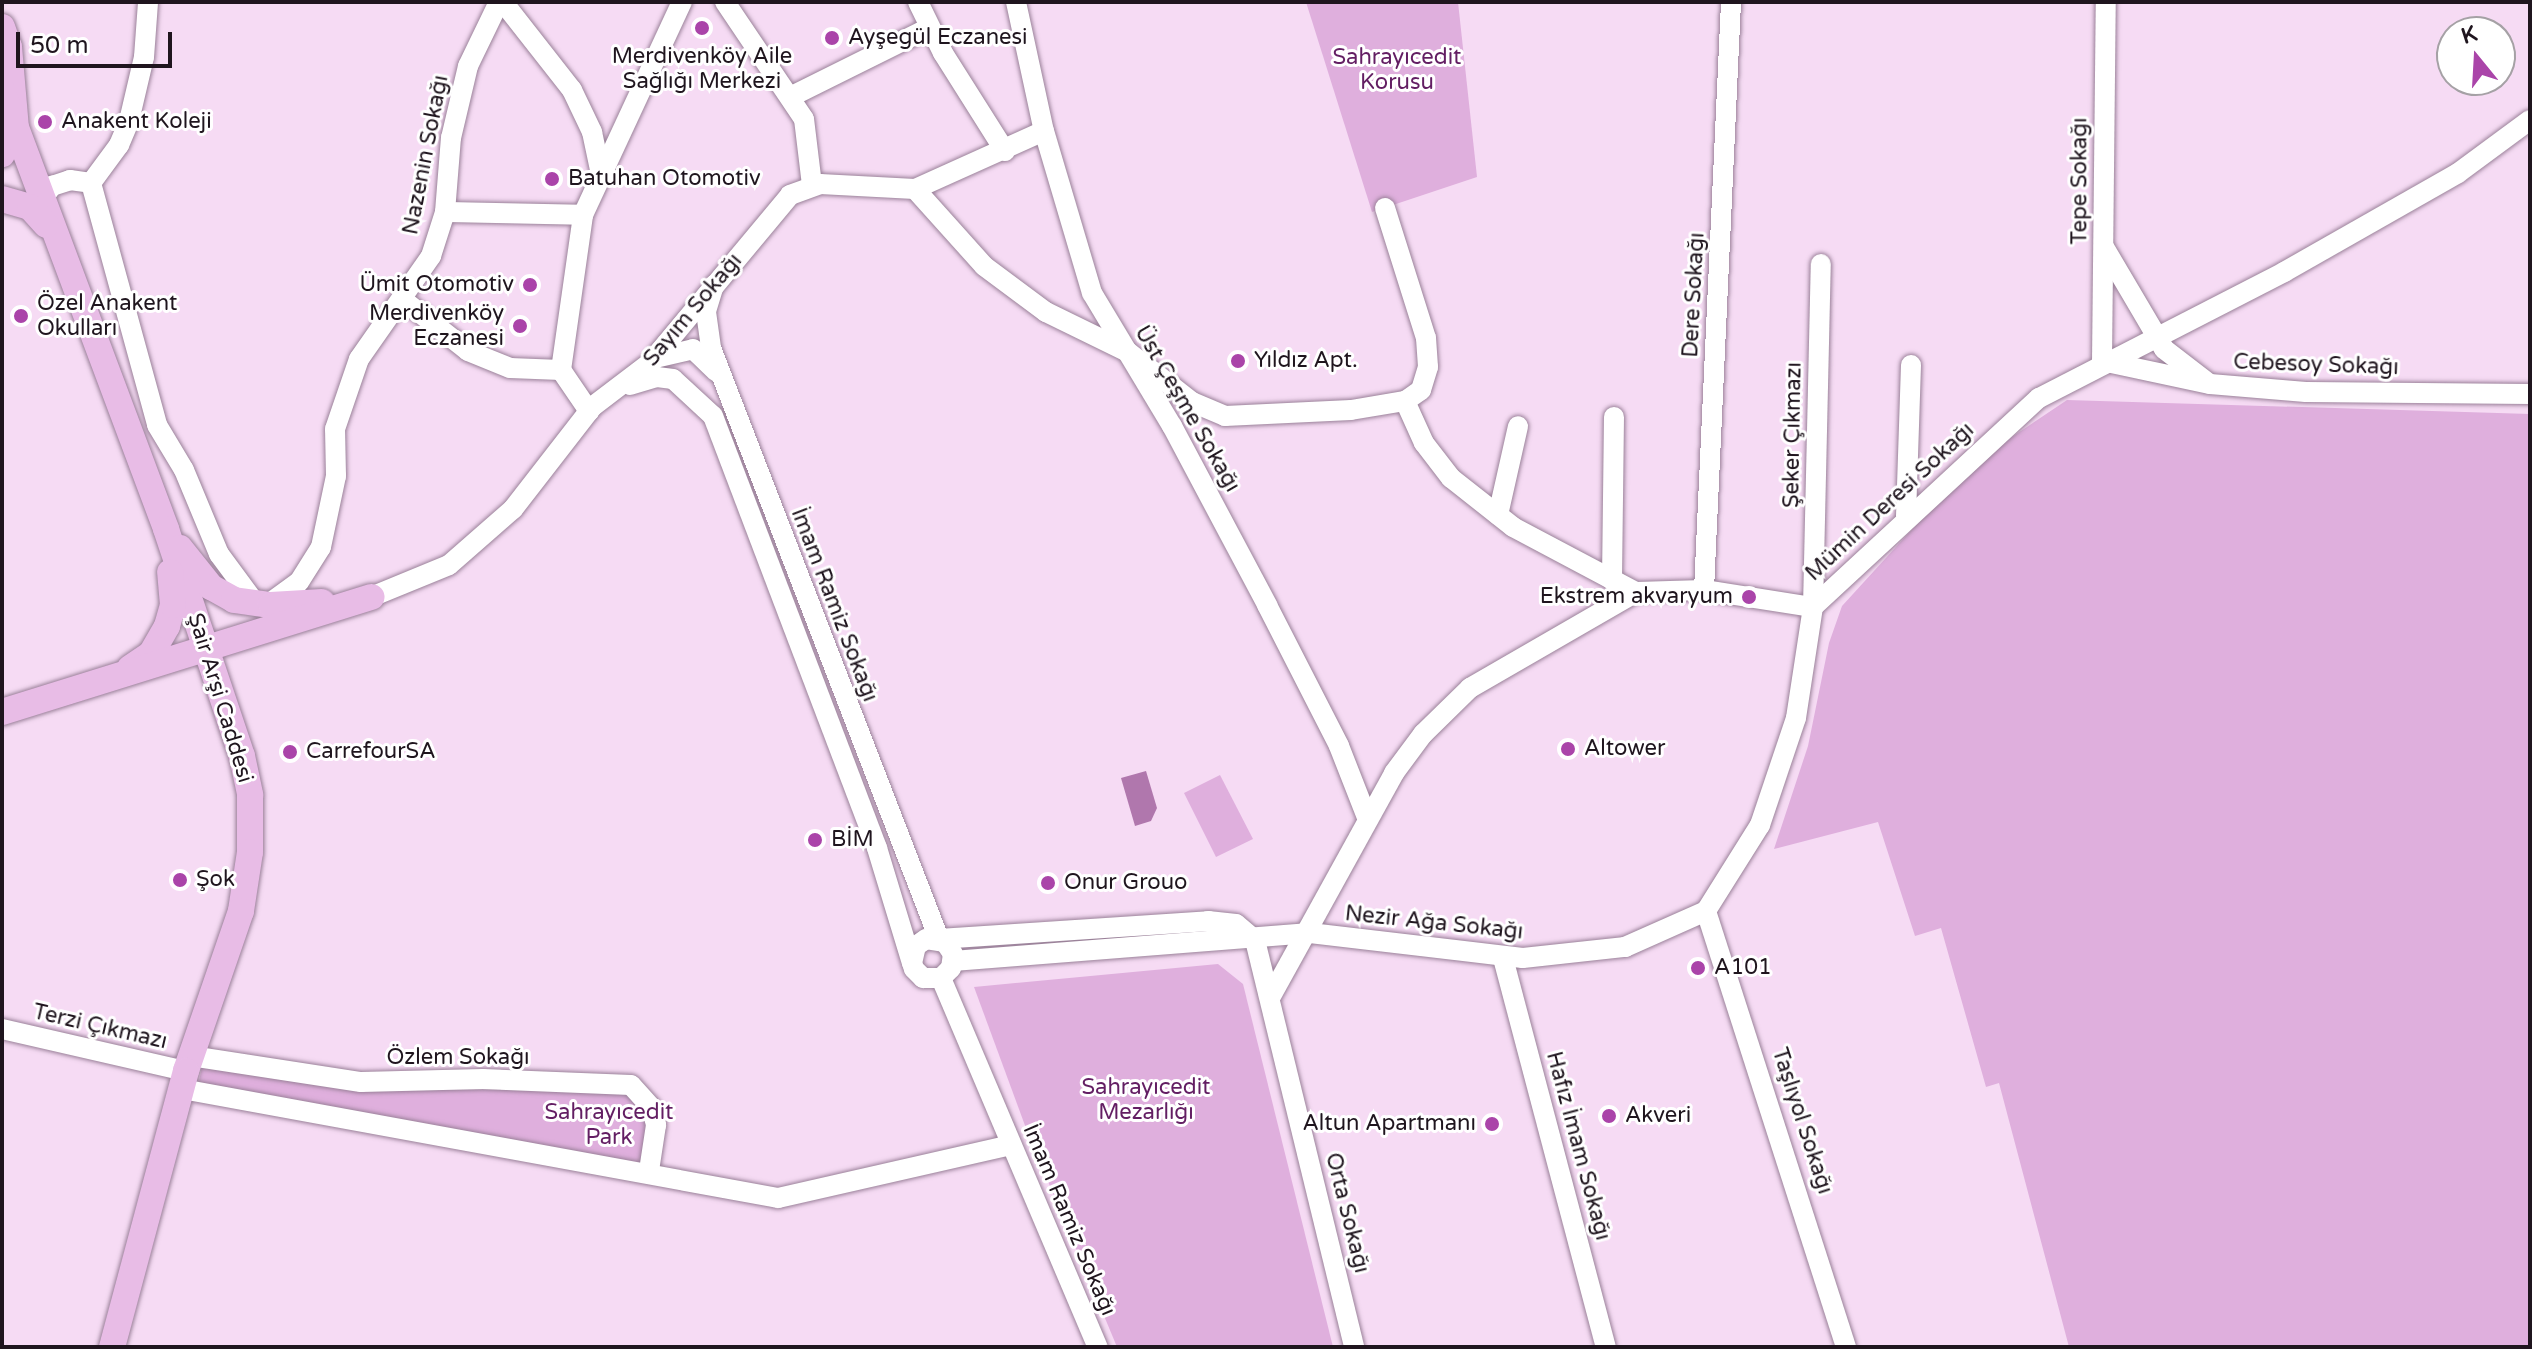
<!DOCTYPE html>
<meta charset="utf-8">
<style>
body{margin:0}
#map{position:relative;width:2532px;height:1349px;overflow:hidden;background:#f6dbf4;font-family:"Varela Round",sans-serif}
div>[style]{position:absolute}
.green>*{inset:0;background:#dfafdd}
.water>*{inset:0;background:#b077ad}
.roads{filter:drop-shadow(0 0 2px #9a8199) drop-shadow(0 0 2px #9a8199)}
.minor>*{height:20px;margin:-10px;padding:0 10px;transform-origin:10px;border-radius:10px;background:#fff}
.major>*{height:26px;margin:-13px;padding:0 13px;transform-origin:13px;border-radius:13px;background:#e8bce6}
.dots>*{width:22px;height:22px;translate:-50% -50%;box-sizing:border-box;border:4px solid #fff;border-radius:50%}
span{translate:-50% -50%;white-space:nowrap;text-align:center;line-height:1.15;-webkit-text-stroke:6px #fff;paint-order:stroke}
.poi-label{font-size:22px;color:#1f151e}
.left{translate:0 -50%;text-align:left}
.right{translate:-100% -50%;text-align:right}
.park-label{font-size:22px;color:#631e63}
.street-label{font-size:22px;color:#1f151e}
.frame{position:absolute;inset:0;border:4px solid #1f151e;pointer-events:none}
.north{position:absolute;left:2436px;top:16px;width:80px;height:80px;box-sizing:border-box;background:#fff;border:2px solid #a5a1a5;border-radius:50%;rotate:342deg;font-size:22px;font-weight:700;line-height:32px;text-align:center;color:#1f151e}
.north::after{content:'';display:block;margin:auto;width:28px;height:36px;background:#aa44a9;clip-path:polygon(50% 0,100% 100%,50% 72%,0 100%)}
.scale{position:absolute;left:16px;top:32px;width:156px;height:36px;box-sizing:border-box;border:4px solid #1f151e;border-top:0;padding-left:10px;font-size:24px;line-height:28px;white-space:nowrap;color:#1f151e;-webkit-text-stroke:6px #fff;paint-order:stroke}
</style>
<div id="map">
<div class="green">
<div style="clip-path:polygon(1306px 2px,1458px 2px,1477px 177px,1372px 212px)"></div>
<div style="clip-path:polygon(2067px 400px,2530px 414px,2530px 1347px,2069px 1347px,1999px 1083px,1986px 1087px,1941px 928px,1915px 936px,1878px 822px,1774px 849px,1808px 746px,1829px 643px,1842px 606px,1927px 513px,1994px 449px)"></div>
<div style="clip-path:polygon(1220px 775px,1253px 839px,1216px 857px,1184px 793px)"></div>
<div style="clip-path:polygon(1218px 964px,1243px 984px,1333px 1347px,1117px 1347px,1027px 1131px,974px 987px)"></div>
<div style="clip-path:polygon(203px 1061px,355px 1090px,628px 1090px,648px 1124px,643px 1168px,198px 1087px)"></div>
</div>
<div class="water">
<div style="clip-path:polygon(1146px 771px,1157px 808px,1151px 821px,1135px 826px,1121px 778px)"></div>
</div>
<div class="roads">
<div class="minor">
<div style="left:503px;top:2px;width:112px;rotate:51.9deg"></div>
<div style="left:572px;top:90px;width:47px;rotate:64.5deg"></div>
<div style="left:592px;top:132px;width:38px;rotate:78deg"></div>
<div style="left:725px;top:2px;width:141px;rotate:56deg"></div>
<div style="left:804px;top:119px;width:66px;rotate:83.1deg"></div>
<div style="left:918px;top:2px;width:57px;rotate:63.9deg"></div>
<div style="left:943px;top:53px;width:116px;rotate:57.7deg"></div>
<div style="left:1016px;top:2px;width:132px;rotate:77.8deg"></div>
<div style="left:1044px;top:131px;width:169px;rotate:73.5deg"></div>
<div style="left:1092px;top:293px;width:155px;rotate:59deg"></div>
<div style="left:1172px;top:426px;width:203px;rotate:62deg"></div>
<div style="left:1267px;top:605px;width:158px;rotate:62.9deg"></div>
<div style="left:1339px;top:746px;width:79px;rotate:68.6deg"></div>
<div style="left:790px;top:97px;width:155px;rotate:-26.4deg"></div>
<div style="left:91px;top:183px;width:47px;rotate:-53.6deg"></div>
<div style="left:119px;top:145px;width:26px;rotate:-67deg"></div>
<div style="left:129px;top:121px;width:66px;rotate:-76.8deg"></div>
<div style="left:144px;top:57px;width:55px;rotate:-85.8deg"></div>
<div style="left:915px;top:189px;width:103px;rotate:48.1deg"></div>
<div style="left:984px;top:266px;width:77px;rotate:36.6deg"></div>
<div style="left:1046px;top:312px;width:91px;rotate:26deg"></div>
<div style="left:1128px;top:352px;width:81px;rotate:38deg"></div>
<div style="left:1192px;top:402px;width:36px;rotate:23deg"></div>
<div style="left:1225px;top:416px;width:126px;rotate:-2.7deg"></div>
<div style="left:1351px;top:410px;width:55px;rotate:-9.5deg"></div>
<div style="left:1405px;top:401px;width:46px;rotate:65.7deg"></div>
<div style="left:1424px;top:443px;width:44px;rotate:52.4deg"></div>
<div style="left:1451px;top:478px;width:79px;rotate:38.3deg"></div>
<div style="left:1513px;top:527px;width:139px;rotate:27.9deg"></div>
<div style="left:41px;top:201px;width:19px;rotate:-54deg"></div>
<div style="left:52px;top:186px;width:19px;rotate:-18deg"></div>
<div style="left:70px;top:180px;width:21px;rotate:8deg"></div>
<div style="left:91px;top:183px;width:251px;rotate:74.7deg"></div>
<div style="left:157px;top:425px;width:52px;rotate:59deg"></div>
<div style="left:184px;top:470px;width:91px;rotate:67.4deg"></div>
<div style="left:219px;top:554px;width:62px;rotate:53.5deg"></div>
<div style="left:1385px;top:208px;width:136px;rotate:72.5deg"></div>
<div style="left:1426px;top:338px;width:29px;rotate:86deg"></div>
<div style="left:1428px;top:367px;width:24px;rotate:107deg"></div>
<div style="left:1421px;top:390px;width:19px;rotate:145deg"></div>
<div style="left:445px;top:212px;width:138px;rotate:1.2deg"></div>
<div style="left:2104px;top:247px;width:118px;rotate:59.5deg"></div>
<div style="left:2164px;top:349px;width:54px;rotate:37.5deg"></div>
<div style="left:714px;top:285px;width:28px;rotate:107deg"></div>
<div style="left:706px;top:312px;width:36px;rotate:82deg"></div>
<div style="left:711px;top:348px;width:633px;rotate:68.9deg"></div>
<div style="left:939px;top:939px;width:270px;rotate:-3.8deg"></div>
<div style="left:1208px;top:921px;width:28px;rotate:6deg"></div>
<div style="left:1236px;top:924px;width:25px;rotate:40deg"></div>
<div style="left:402px;top:299px;width:84px;rotate:38.2deg"></div>
<div style="left:468px;top:351px;width:45px;rotate:22deg"></div>
<div style="left:510px;top:368px;width:51px;rotate:2.2deg"></div>
<div style="left:561px;top:370px;width:50px;rotate:55.7deg"></div>
<div style="left:655px;top:358px;width:39px;rotate:-13deg"></div>
<div style="left:693px;top:349px;width:32px;rotate:44deg"></div>
<div style="left:2102px;top:361px;width:110px;rotate:12deg"></div>
<div style="left:2210px;top:384px;width:96px;rotate:4.8deg"></div>
<div style="left:2306px;top:392px;width:224px;rotate:0.5deg"></div>
<div style="left:2102px;top:361px;width:359px;rotate:-89.4deg"></div>
<div style="left:561px;top:370px;width:157px;rotate:-81.9deg"></div>
<div style="left:583px;top:215px;width:235px;rotate:-65.1deg"></div>
<div style="left:630px;top:385px;width:28px;rotate:-17deg"></div>
<div style="left:657px;top:377px;width:16px;rotate:7deg"></div>
<div style="left:673px;top:379px;width:54px;rotate:42.8deg"></div>
<div style="left:713px;top:416px;width:462px;rotate:69.2deg"></div>
<div style="left:877px;top:848px;width:120px;rotate:73.1deg"></div>
<div style="left:912px;top:963px;width:6px;rotate:72deg"></div>
<div style="left:914px;top:969px;width:13px;rotate:45deg"></div>
<div style="left:923px;top:978px;width:18px"></div>
<div style="left:941px;top:978px;width:14px;rotate:-45deg"></div>
<div style="left:951px;top:968px;width:14px;rotate:-82deg"></div>
<div style="left:953px;top:954px;width:14px;rotate:-124deg"></div>
<div style="left:945px;top:942px;width:19px;rotate:-171deg"></div>
<div style="left:926px;top:939px;width:12px;rotate:145deg"></div>
<div style="left:916px;top:946px;width:17px;rotate:103deg"></div>
<div style="left:1498px;top:515px;width:91px;rotate:-77.3deg"></div>
<div style="left:1906px;top:516px;width:151px;rotate:-88.1deg"></div>
<div style="left:1612px;top:580px;width:163px;rotate:-89.3deg"></div>
<div style="left:1704px;top:590px;width:589px;rotate:-87.37deg"></div>
<div style="left:371px;top:597px;width:84px;rotate:-22.3deg"></div>
<div style="left:449px;top:565px;width:85px;rotate:-41.2deg"></div>
<div style="left:513px;top:509px;width:129px;rotate:-52.2deg"></div>
<div style="left:592px;top:407px;width:74px;rotate:-37.3deg"></div>
<div style="left:651px;top:362px;width:217px;rotate:-50.2deg"></div>
<div style="left:790px;top:195px;width:32px;rotate:-20deg"></div>
<div style="left:820px;top:184px;width:95px;rotate:3deg"></div>
<div style="left:915px;top:189px;width:141px;rotate:-24.2deg"></div>
<div style="left:267px;top:605px;width:39px;rotate:-36deg"></div>
<div style="left:299px;top:582px;width:41px;rotate:-57.8deg"></div>
<div style="left:321px;top:547px;width:73px;rotate:-78.1deg"></div>
<div style="left:336px;top:476px;width:47px;rotate:-91.2deg"></div>
<div style="left:335px;top:429px;width:74px;rotate:-71.1deg"></div>
<div style="left:359px;top:359px;width:126px;rotate:-55deg"></div>
<div style="left:431px;top:256px;width:46px;rotate:-72.3deg"></div>
<div style="left:445px;top:212px;width:74px;rotate:-85.4deg"></div>
<div style="left:451px;top:138px;width:74px;rotate:-76.7deg"></div>
<div style="left:468px;top:66px;width:71px;rotate:-64.2deg"></div>
<div style="left:1813px;top:607px;width:308px;rotate:-42.8deg"></div>
<div style="left:2039px;top:398px;width:276px;rotate:-27.2deg"></div>
<div style="left:2284px;top:272px;width:200px;rotate:-29.6deg"></div>
<div style="left:2458px;top:173px;width:89px;rotate:-36.4deg"></div>
<div style="left:1706px;top:911px;width:458px;rotate:72.2deg"></div>
<div style="left:1255px;top:940px;width:419px;rotate:76.3deg"></div>
<div style="left:1503px;top:958px;width:402px;rotate:75.2deg"></div>
<div style="left:953px;top:961px;width:358px;rotate:-4.5deg"></div>
<div style="left:1310px;top:933px;width:214px;rotate:6.7deg"></div>
<div style="left:1523px;top:958px;width:103px;rotate:-6.2deg"></div>
<div style="left:1625px;top:947px;width:89px;rotate:-24deg"></div>
<div style="left:1706px;top:911px;width:102px;rotate:-57.9deg"></div>
<div style="left:1760px;top:825px;width:113px;rotate:-71.4deg"></div>
<div style="left:1796px;top:718px;width:112px;rotate:-81.3deg"></div>
<div style="left:1813px;top:607px;width:343px;rotate:-88.7deg"></div>
<div style="left:941px;top:978px;width:401px;rotate:67deg"></div>
<div style="left:1270px;top:998px;width:257px;rotate:-61.1deg"></div>
<div style="left:1394px;top:773px;width:49px;rotate:-53.4deg"></div>
<div style="left:1423px;top:734px;width:66px;rotate:-44.4deg"></div>
<div style="left:1470px;top:688px;width:192px;rotate:-30deg"></div>
<div style="left:1636px;top:592px;width:68px;rotate:-1.7deg"></div>
<div style="left:1704px;top:590px;width:110px;rotate:8.9deg"></div>
<div style="left:2px;top:1029px;width:189px;rotate:12.9deg"></div>
<div style="left:191px;top:1056px;width:172px;rotate:8.7deg"></div>
<div style="left:361px;top:1082px;width:122px;rotate:-1.4deg"></div>
<div style="left:483px;top:1079px;width:148px;rotate:2.3deg"></div>
<div style="left:631px;top:1085px;width:30px;rotate:48deg"></div>
<div style="left:651px;top:1107px;width:19px;rotate:74deg"></div>
<div style="left:656px;top:1125px;width:47px;rotate:98.7deg"></div>
<div style="left:182px;top:1089px;width:606px;rotate:10.36deg"></div>
<div style="left:778px;top:1198px;width:239px;rotate:-12.8deg"></div>
</div>
<div class="major">
<div style="left:2px;top:27px;width:21px;rotate:71deg"></div>
<div style="left:9px;top:47px;width:82px;rotate:85.1deg"></div>
<div style="left:16px;top:129px;width:29px;rotate:119deg"></div>
<div style="left:2px;top:90px;width:469px;rotate:69.5deg"></div>
<div style="left:166px;top:529px;width:239px;rotate:71.5deg"></div>
<div style="left:242px;top:756px;width:40px;rotate:78deg"></div>
<div style="left:250px;top:795px;width:57px;rotate:90deg"></div>
<div style="left:250px;top:852px;width:60px;rotate:98.7deg"></div>
<div style="left:241px;top:911px;width:169px;rotate:109deg"></div>
<div style="left:186px;top:1071px;width:286px;rotate:105deg"></div>
<div style="left:2px;top:199px;width:29px;rotate:16deg"></div>
<div style="left:30px;top:207px;width:24px;rotate:48deg"></div>
<div style="left:180px;top:548px;width:50px;rotate:51.5deg"></div>
<div style="left:211px;top:587px;width:26px;rotate:29deg"></div>
<div style="left:234px;top:600px;width:37px;rotate:8deg"></div>
<div style="left:271px;top:605px;width:51px;rotate:-3.4deg"></div>
<div style="left:130px;top:668px;width:25px;rotate:-34deg"></div>
<div style="left:151px;top:654px;width:32px;rotate:-60deg"></div>
<div style="left:167px;top:626px;width:22px;rotate:-74deg"></div>
<div style="left:173px;top:605px;width:33px;rotate:-95deg"></div>
<div style="left:2px;top:712px;width:387px;rotate:-17.3deg"></div>
</div>
</div>
<div class="dots">
<div style="left:702px;top:28px;background:#aa44a9"></div>
<div style="left:832px;top:38px;background:#aa44a9"></div>
<div style="left:45px;top:122px;background:#aa44a9"></div>
<div style="left:552px;top:179px;background:#aa44a9"></div>
<div style="left:530px;top:285px;background:#aa44a9"></div>
<div style="left:21px;top:316px;background:#aa44a9"></div>
<div style="left:520px;top:326px;background:#aa44a9"></div>
<div style="left:1238px;top:361px;background:#aa44a9"></div>
<div style="left:1749px;top:597px;background:#aa44a9"></div>
<div style="left:1568px;top:749px;background:#aa44a9"></div>
<div style="left:290px;top:752px;background:#aa44a9"></div>
<div style="left:815px;top:840px;background:#aa44a9"></div>
<div style="left:180px;top:880px;background:#aa44a9"></div>
<div style="left:1048px;top:883px;background:#aa44a9"></div>
<div style="left:1698px;top:968px;background:#aa44a9"></div>
<div style="left:1609px;top:1116px;background:#aa44a9"></div>
<div style="left:1492px;top:1124px;background:#aa44a9"></div>
</div>
<div class="poi-label">
<span class="left" style="left:848px;top:38px">Ayşegül Eczanesi</span>
<span style="left:702px;top:69px">Merdivenköy Aile<br>Sağlığı Merkezi</span>
<span class="left" style="left:61px;top:122px">Anakent Koleji</span>
<span class="left" style="left:568px;top:179px">Batuhan Otomotiv</span>
<span class="right" style="left:514px;top:285px">Ümit Otomotiv</span>
<span class="left" style="left:37px;top:316px">Özel Anakent<br>Okulları</span>
<span class="right" style="left:504px;top:326px">Merdivenköy<br>Eczanesi</span>
<span class="left" style="left:1254px;top:361px">Yıldız Apt.</span>
<span class="right" style="left:1733px;top:597px">Ekstrem akvaryum</span>
<span class="left" style="left:1584px;top:749px">Altower</span>
<span class="left" style="left:306px;top:752px">CarrefourSA</span>
<span class="left" style="left:831px;top:840px">BİM</span>
<span class="left" style="left:196px;top:880px">Şok</span>
<span class="left" style="left:1064px;top:883px">Onur Grouo</span>
<span class="left" style="left:1714px;top:968px">A101</span>
<span class="left" style="left:1625px;top:1116px">Akveri</span>
<span class="right" style="left:1476px;top:1124px">Altun Apartmanı</span>
</div>
<div class="park-label">
<span style="left:1397px;top:70px">Sahrayıcedit<br>Korusu</span>
<span style="left:1146px;top:1100px">Sahrayıcedit<br>Mezarlığı</span>
<span style="left:609px;top:1125px">Sahrayıcedit<br>Park</span>
</div>
<div class="street-label">
<span style="left:426px;top:155px;rotate:-79deg">Nazenin Sokağı</span>
<span style="left:2080px;top:181px;rotate:-90deg">Tepe Sokağı</span>
<span style="left:1694px;top:295px;rotate:-87deg">Dere Sokağı</span>
<span style="left:693px;top:310px;rotate:-50deg">Sayım Sokağı</span>
<span style="left:2316px;top:365px;rotate:2deg">Cebesoy Sokağı</span>
<span style="left:1187px;top:409px;rotate:60deg">Üst Çeşme Sokağı</span>
<span style="left:1793px;top:435px;rotate:-89deg">Şeker Çıkmazı</span>
<span style="left:1890px;top:502px;rotate:-43deg">Mümin Deresi Sokağı</span>
<span style="left:834px;top:605px;rotate:69deg">İmam Ramiz Sokağı</span>
<span style="left:220px;top:698px;rotate:73deg">Şair Arşi Caddesi</span>
<span style="left:1434px;top:923px;rotate:6deg">Nezir Ağa Sokağı</span>
<span style="left:100px;top:1027px;rotate:13deg">Terzi Çıkmazı</span>
<span style="left:458px;top:1058px">Özlem Sokağı</span>
<span style="left:1802px;top:1121px;rotate:72deg">Taşlıyol Sokağı</span>
<span style="left:1578px;top:1146px;rotate:75deg">Hafız İmam Sokağı</span>
<span style="left:1347px;top:1213px;rotate:76deg">Orta Sokağı</span>
<span style="left:1069px;top:1220px;rotate:67deg">İmam Ramiz Sokağı</span>
</div>
<div class="frame"></div>
<div class="north">K</div>
<div class="scale">50 m</div>
</div>
